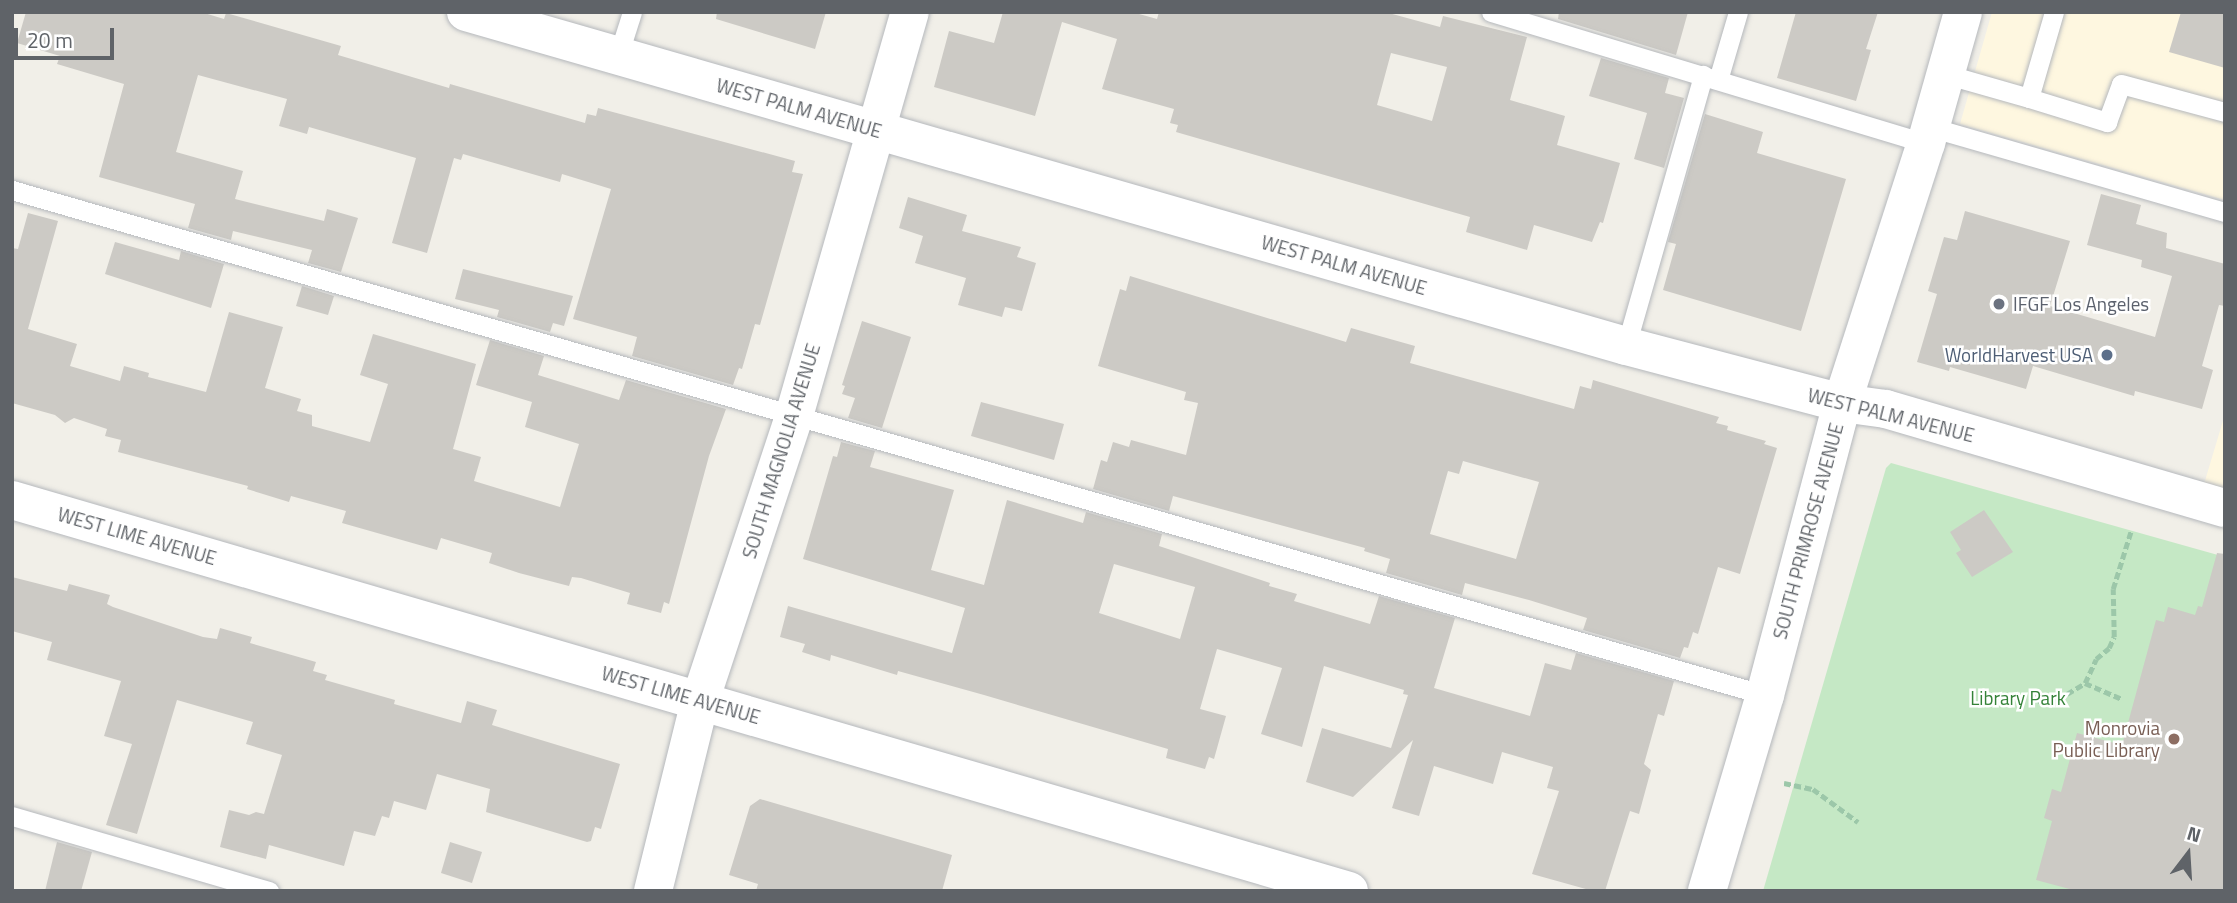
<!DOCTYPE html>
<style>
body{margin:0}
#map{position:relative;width:2237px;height:903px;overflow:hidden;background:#f1efe8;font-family:"Titillium Web",sans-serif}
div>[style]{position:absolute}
.commercial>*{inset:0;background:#fef7e0}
.green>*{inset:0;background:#c5e8c5}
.building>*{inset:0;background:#cccac5}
.path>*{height:4.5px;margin-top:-2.25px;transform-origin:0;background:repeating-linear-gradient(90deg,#9cc7a9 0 7px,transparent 0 10.5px)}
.roads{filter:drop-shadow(0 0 2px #b5b8bc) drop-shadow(0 0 2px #b5b8bc)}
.lane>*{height:19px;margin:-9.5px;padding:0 9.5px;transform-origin:9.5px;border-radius:9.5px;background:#fff}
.street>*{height:38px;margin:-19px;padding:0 19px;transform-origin:19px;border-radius:19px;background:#fff}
.dots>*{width:19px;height:19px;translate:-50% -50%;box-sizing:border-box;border:4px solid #fff;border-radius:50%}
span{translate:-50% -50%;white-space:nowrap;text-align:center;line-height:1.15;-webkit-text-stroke:5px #fff;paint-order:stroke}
.street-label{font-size:19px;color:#5f6368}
.worship-label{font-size:19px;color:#5b616d}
.left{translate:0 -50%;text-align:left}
.service-label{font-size:19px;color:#4e5e75}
.right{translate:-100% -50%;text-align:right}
.park-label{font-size:19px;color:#348238}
.education-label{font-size:19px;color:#785e54}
.frame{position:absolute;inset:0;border:14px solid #5f6368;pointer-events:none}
.north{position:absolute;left:2153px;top:819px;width:70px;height:70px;-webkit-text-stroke:5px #fff;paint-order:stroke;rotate:17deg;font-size:19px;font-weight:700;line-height:28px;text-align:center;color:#5f6368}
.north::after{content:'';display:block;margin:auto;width:24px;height:32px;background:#5f6368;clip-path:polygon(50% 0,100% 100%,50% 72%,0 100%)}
.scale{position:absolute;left:14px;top:28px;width:100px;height:32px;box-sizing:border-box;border:4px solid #5f6368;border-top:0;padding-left:9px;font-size:21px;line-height:24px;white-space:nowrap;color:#5f6368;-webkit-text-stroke:5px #fff;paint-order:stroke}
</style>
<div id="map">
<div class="commercial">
<div style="clip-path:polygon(1992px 12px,2225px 12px,2225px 200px,1960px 124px)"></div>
<div style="clip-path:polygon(2225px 414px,2225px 490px,2204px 484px)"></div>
</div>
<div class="green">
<div style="clip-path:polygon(1891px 463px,2225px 557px,2225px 891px,1763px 891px,1886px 468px)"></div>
</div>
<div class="building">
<div style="clip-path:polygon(26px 12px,201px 12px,224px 19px,226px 13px,341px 46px,338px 55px,449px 88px,450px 84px,585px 123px,587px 114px,596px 116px,598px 108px,795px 161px,792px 172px,803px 174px,760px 325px,755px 324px,742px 369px,739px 368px,733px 385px,632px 356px,637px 337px,573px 319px,611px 189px,562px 174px,560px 182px,463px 154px,461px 160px,454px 158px,427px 253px,392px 243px,416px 158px,309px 127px,307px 134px,279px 126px,287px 99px,198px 75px,176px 152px,243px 171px,235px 199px,324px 221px,327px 209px,358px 218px,341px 272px,308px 263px,312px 250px,233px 231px,231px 240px,188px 228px,195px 204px,99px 177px,124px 84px,57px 64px,60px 56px,17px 43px)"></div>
<div style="clip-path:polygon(717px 12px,826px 12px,815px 49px,716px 19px)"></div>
<div style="clip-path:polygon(evenodd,1003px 12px,1132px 12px,1157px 19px,1159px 12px,1385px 12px,1440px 27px,1443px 16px,1527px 37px,1510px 100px,1565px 116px,1557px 145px,1620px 163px,1603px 223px,1600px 222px,1592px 242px,1534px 225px,1527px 250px,1466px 232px,1470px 217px,1176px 132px,1178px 125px,1170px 123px,1174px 109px,1102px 89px,1117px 39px,1062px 22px,1035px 116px,934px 87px,949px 31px,994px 43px,1003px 12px,1391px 53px,1447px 67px,1432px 121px,1377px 105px,1391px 53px)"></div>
<div style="clip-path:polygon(1559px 12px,1688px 12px,1676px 55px,1558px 19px)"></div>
<div style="clip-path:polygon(1796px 12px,1878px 12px,1866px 49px,1871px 50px,1856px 101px,1777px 78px)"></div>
<div style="clip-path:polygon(2181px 12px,2225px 12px,2225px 68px,2169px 52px)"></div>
<div style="clip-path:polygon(1601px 58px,1669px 78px,1665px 93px,1684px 98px,1664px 168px,1634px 159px,1647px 113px,1589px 96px)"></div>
<div style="clip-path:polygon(1705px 114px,1763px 132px,1757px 153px,1846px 179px,1801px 331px,1663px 290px,1676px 244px,1668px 242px)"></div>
<div style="clip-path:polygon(2101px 194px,2141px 205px,2136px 224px,2167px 233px,2166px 248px,2225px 264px,2225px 306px,2219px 305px,2202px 366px,2213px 370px,2202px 409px,2135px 391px,2134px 396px,2033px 366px,2026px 389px,1950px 367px,1949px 371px,1917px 362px,1937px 294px,1928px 291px,1944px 237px,1957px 240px,1965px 211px,2070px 241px,2050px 306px,2155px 337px,2172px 276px,2141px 267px,2142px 260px,2087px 245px)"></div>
<div style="clip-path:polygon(908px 197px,967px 215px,962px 231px,1021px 247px,1017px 257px,1036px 263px,1022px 311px,1005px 307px,1002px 317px,958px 305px,966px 278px,915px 263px,923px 236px,899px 228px)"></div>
<div style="clip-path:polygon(28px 213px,58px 221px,28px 329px,77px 344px,70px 366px,120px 381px,124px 366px,149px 373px,148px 377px,206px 392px,229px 312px,283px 327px,265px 388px,301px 399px,297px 411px,312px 415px,312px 426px,370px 442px,388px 384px,360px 375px,373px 334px,476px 364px,453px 449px,481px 457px,474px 481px,560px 507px,579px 444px,525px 427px,532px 402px,476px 385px,490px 340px,544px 356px,538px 375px,619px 400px,626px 380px,726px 409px,709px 456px,669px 604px,664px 602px,661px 613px,627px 604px,630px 593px,581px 578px,572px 577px,569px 586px,519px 573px,489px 563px,492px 553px,441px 538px,437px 550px,342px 523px,346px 511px,291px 496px,289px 502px,247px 489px,248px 486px,118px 452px,121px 440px,105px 436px,107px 429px,74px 418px,65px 423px,55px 415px,12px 403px,12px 248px,18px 249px)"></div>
<div style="clip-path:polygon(115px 242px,179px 260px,181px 251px,224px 264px,211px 308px,105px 274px)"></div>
<div style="clip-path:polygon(463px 269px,573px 296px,564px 326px,553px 323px,550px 332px,497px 317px,499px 310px,455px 299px)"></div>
<div style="clip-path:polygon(evenodd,1130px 276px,1346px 342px,1351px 328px,1415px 346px,1410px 363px,1574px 409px,1580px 386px,1591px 389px,1593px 380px,1719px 417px,1716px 423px,1728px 426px,1727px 430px,1766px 441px,1764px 444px,1777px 448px,1740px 574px,1718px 567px,1698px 634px,1693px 632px,1688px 648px,1684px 647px,1680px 658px,1583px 630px,1587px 618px,1529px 600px,1465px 583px,1462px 595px,1386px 573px,1390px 559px,1364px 551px,1365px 548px,1173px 496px,1169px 511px,1093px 489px,1101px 460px,1107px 462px,1113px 442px,1129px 447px,1131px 440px,1186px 455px,1198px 403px,1184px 400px,1186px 392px,1098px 366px,1120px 289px,1126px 291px,1130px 276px,1463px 461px,1539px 482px,1516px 559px,1430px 534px,1448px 471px,1459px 474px,1463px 461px)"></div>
<div style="clip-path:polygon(302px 286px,334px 296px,328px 315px,296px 306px)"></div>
<div style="clip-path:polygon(862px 321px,911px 337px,882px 428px,848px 418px,855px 398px,842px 394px,845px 386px,842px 385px)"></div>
<div style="clip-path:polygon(981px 402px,1064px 424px,1054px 460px,971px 436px)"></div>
<div style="clip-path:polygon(evenodd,841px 442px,875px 451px,870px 467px,954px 490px,931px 570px,984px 585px,1007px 500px,1083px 523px,1086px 512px,1162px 534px,1159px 546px,1270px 583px,1269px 586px,1297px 594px,1294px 601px,1370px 624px,1379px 596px,1455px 618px,1434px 688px,1530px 716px,1545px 663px,1571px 670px,1576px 653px,1674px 681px,1664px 716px,1658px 714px,1644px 764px,1651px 770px,1639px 814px,1630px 811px,1605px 891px,1593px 891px,1532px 874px,1559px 791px,1547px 788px,1553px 767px,1502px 752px,1493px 784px,1434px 766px,1419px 816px,1392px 808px,1413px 740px,1353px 797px,1306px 782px,1322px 728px,1391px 748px,1408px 695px,1403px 694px,1404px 690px,1324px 666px,1302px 747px,1261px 734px,1282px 668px,1217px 649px,1200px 709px,1226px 716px,1214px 759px,1209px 757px,1205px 769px,1166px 758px,1168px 749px,984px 695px,898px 671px,897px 675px,831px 655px,830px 661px,802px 652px,805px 644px,780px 637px,788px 606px,952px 653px,965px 608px,803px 559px,833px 456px,837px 457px,841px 442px,1114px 564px,1195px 587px,1180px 639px,1099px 613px,1114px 564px)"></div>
<div style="clip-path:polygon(1984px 510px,2013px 552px,1972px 577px,1956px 553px,1961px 550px,1950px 532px)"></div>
<div style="clip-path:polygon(2217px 553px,2225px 554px,2225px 891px,2077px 891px,2036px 880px,2052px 821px,2044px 818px,2052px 789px,2061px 792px,2077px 733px,2122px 745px,2156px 620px,2164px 622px,2168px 607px,2195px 615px,2198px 606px,2202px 607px)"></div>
<div style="clip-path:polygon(12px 577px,67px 591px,69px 584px,110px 595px,107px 604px,113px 607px,203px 637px,217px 639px,220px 628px,252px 637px,250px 643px,316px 662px,313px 671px,327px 675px,325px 680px,395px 700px,394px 704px,461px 723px,467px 701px,497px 710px,492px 725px,620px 764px,601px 829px,595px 827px,591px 841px,587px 842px,486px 812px,490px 789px,437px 774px,426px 810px,394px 801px,389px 818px,382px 816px,375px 836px,354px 831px,344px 866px,269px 845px,266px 859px,220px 847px,229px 810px,249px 815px,256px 812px,264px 814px,282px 755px,246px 744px,253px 722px,177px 700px,137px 834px,106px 825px,132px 744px,104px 736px,121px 681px,47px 660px,52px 642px,12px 631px)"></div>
<div style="clip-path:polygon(760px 799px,952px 855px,942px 891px,756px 891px,758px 884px,729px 875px,750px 806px)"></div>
<div style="clip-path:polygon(57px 842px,92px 852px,81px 891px,45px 891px)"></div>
<div style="clip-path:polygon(450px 842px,482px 852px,472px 883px,441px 873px)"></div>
</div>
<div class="path">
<div style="left:2085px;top:683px;width:40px;rotate:23.4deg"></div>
<div style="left:2038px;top:702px;width:30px;rotate:-15deg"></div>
<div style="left:2067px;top:694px;width:21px;rotate:-31deg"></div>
<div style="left:2085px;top:683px;width:26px;rotate:-65deg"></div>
<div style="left:2096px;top:659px;width:17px;rotate:-40deg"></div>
<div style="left:2109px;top:648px;width:12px;rotate:-66deg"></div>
<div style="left:2114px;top:637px;width:48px;rotate:-91.2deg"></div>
<div style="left:2113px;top:589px;width:61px;rotate:-72.8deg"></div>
<div style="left:1784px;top:783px;width:30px;rotate:12deg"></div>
<div style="left:1813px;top:789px;width:56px;rotate:36.3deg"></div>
</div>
<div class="roads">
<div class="lane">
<div style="left:1491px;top:12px;width:454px;rotate:16.8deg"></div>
<div style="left:618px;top:56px;width:46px;rotate:-72.3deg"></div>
<div style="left:1945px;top:74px;width:87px;rotate:15.9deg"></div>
<div style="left:2029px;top:98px;width:90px;rotate:-73.8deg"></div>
<div style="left:1718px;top:80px;width:71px;rotate:-73.6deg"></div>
<div style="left:2029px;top:98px;width:82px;rotate:17.1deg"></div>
<div style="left:2107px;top:122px;width:40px;rotate:-69.8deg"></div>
<div style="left:2121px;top:84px;width:108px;rotate:15.1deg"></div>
<div style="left:1930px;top:127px;width:307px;rotate:16.1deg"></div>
<div style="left:12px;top:190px;width:1824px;rotate:16.07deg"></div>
<div style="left:1626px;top:346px;width:282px;rotate:-74.1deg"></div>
<div style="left:12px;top:816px;width:268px;rotate:16.3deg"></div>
</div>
<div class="street">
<div style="left:466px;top:12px;width:1207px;rotate:16.06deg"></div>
<div style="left:1626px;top:346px;width:223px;rotate:14.8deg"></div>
<div style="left:1842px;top:403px;width:44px;rotate:7.8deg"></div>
<div style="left:1886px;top:409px;width:353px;rotate:16.3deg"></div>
<div style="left:12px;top:500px;width:1393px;rotate:16.3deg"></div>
<div style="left:653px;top:891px;width:196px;rotate:-76.1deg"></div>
<div style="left:700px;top:701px;width:300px;rotate:-71.7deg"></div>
<div style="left:794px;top:416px;width:420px;rotate:-74deg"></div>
<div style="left:1707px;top:891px;width:204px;rotate:-73.5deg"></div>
<div style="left:1765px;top:695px;width:302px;rotate:-75.2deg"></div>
<div style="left:1842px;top:403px;width:273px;rotate:-72.1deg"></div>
<div style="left:1926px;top:143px;width:136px;rotate:-74.2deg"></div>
</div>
</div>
<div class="dots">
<div style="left:1999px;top:304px;background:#6b7280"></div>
<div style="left:2107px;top:355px;background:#5c6f8a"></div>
<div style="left:2174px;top:739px;background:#8d6e63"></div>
</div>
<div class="street-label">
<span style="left:799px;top:108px;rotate:16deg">WEST PALM AVENUE</span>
<span style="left:1344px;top:265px;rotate:16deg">WEST PALM AVENUE</span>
<span style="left:1891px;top:415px;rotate:14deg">WEST PALM AVENUE</span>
<span style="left:781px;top:451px;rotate:-73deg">SOUTH MAGNOLIA AVENUE</span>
<span style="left:1808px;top:531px;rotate:-75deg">SOUTH PRIMROSE AVENUE</span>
<span style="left:137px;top:536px;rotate:16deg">WEST LIME AVENUE</span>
<span style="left:681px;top:695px;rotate:16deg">WEST LIME AVENUE</span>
</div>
<div class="worship-label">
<span class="left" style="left:2013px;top:304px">IFGF Los Angeles</span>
</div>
<div class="service-label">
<span class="right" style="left:2093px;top:355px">WorldHarvest USA</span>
</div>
<div class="park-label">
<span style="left:2018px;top:698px">Library Park</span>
</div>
<div class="education-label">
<span class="right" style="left:2160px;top:739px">Monrovia<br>Public Library</span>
</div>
<div class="frame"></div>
<div class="north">N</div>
<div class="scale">20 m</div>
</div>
